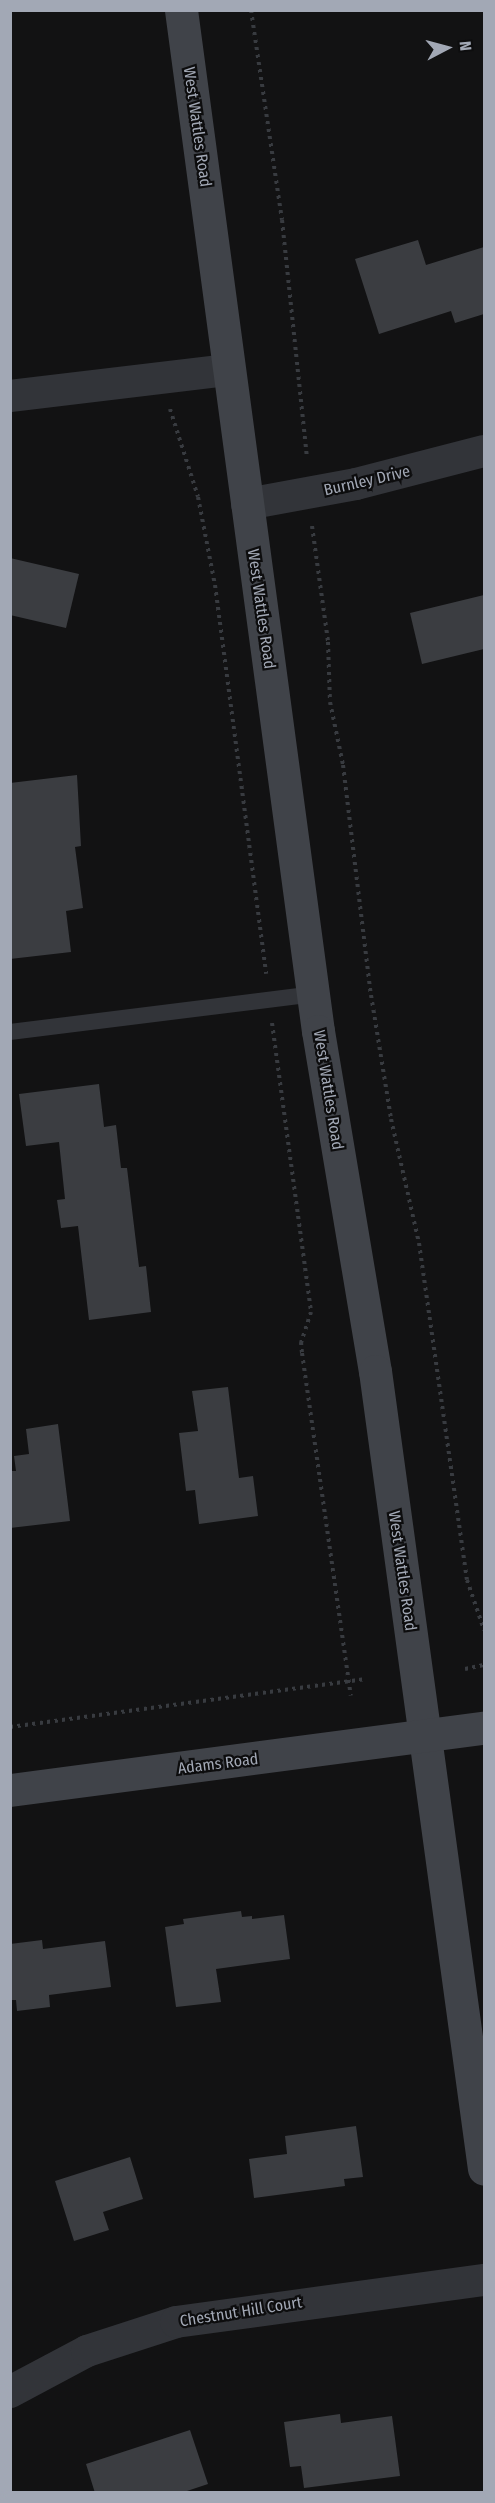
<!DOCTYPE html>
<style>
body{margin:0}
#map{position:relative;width:495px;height:2503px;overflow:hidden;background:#121213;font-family:"Fira Sans Condensed",sans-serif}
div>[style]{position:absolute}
.building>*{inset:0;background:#3b3d41}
.path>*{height:4px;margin-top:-2px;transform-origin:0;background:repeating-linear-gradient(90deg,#383b40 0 3px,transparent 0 7.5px)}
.lane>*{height:16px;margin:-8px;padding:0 8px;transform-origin:8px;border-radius:8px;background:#323439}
.street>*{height:32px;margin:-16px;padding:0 16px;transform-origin:16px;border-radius:16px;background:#323439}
.secondary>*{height:33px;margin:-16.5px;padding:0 16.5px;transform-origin:16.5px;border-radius:16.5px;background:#404349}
span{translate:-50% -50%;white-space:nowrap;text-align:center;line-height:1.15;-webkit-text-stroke:4.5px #0d0d0e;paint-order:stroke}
.street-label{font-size:16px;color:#a2a8b5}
.frame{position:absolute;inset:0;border:12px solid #a2a8b5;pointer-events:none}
.north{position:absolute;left:417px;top:18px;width:60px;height:60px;-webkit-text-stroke:4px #0d0d0e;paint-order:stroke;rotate:84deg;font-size:16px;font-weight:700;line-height:24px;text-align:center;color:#a2a8b5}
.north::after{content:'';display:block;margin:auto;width:21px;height:27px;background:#a2a8b5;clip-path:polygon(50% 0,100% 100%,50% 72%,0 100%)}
</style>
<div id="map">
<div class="building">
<div style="clip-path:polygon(418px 240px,426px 265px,484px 247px,484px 314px,455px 323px,451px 311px,379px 334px,355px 259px)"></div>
<div style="clip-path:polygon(10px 558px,79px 574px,66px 628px,10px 615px)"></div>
<div style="clip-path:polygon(484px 595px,484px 649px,422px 664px,410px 613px)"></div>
<div style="clip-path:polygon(77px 775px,81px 846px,75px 847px,83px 908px,66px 911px,71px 952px,10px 959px,10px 783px)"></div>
<div style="clip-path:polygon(99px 1084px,104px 1127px,116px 1125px,121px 1168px,127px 1168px,139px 1267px,146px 1266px,151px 1312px,89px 1320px,78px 1226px,61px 1228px,57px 1200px,65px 1199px,59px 1142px,26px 1146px,19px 1094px)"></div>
<div style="clip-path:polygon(228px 1387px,239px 1478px,253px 1476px,258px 1516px,199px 1524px,195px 1490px,186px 1491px,179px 1433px,198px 1431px,192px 1391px)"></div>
<div style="clip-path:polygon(58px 1424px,70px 1521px,10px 1528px,10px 1471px,16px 1471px,14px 1456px,29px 1454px,26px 1429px)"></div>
<div style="clip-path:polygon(241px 1911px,242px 1917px,252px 1916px,252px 1919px,284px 1915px,290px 1959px,216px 1969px,221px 2002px,176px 2007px,165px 1927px,184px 1924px,183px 1919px)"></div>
<div style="clip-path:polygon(42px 1940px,43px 1949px,105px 1941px,111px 1987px,49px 1995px,50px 2007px,17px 2011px,16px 2000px,10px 2000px,10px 1944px)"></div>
<div style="clip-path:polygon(356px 2126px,363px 2177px,344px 2179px,345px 2186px,254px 2198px,249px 2159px,287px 2154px,285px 2136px)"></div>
<div style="clip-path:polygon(130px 2157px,143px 2199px,103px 2212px,109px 2230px,74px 2241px,55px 2181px)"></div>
<div style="clip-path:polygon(340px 2414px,341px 2423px,392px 2416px,400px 2476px,304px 2488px,301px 2466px,290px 2467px,284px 2422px)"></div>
<div style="clip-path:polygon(190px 2430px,208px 2484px,181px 2493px,95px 2493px,86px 2464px)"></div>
</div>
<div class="path">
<div style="left:251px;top:10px;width:212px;rotate:81.6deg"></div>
<div style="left:282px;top:220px;width:240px;rotate:84deg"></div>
<div style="left:170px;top:409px;width:92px;rotate:72.3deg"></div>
<div style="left:198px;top:497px;width:90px;rotate:79.1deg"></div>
<div style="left:215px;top:585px;width:392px;rotate:82.5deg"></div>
<div style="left:312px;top:526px;width:117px;rotate:82.1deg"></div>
<div style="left:328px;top:642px;width:60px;rotate:88.1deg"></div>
<div style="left:330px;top:702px;width:64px;rotate:78.3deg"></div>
<div style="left:343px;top:765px;width:232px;rotate:83.1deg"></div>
<div style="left:371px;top:995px;width:126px;rotate:80.8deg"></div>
<div style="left:391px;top:1119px;width:127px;rotate:77.3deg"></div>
<div style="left:419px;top:1243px;width:340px;rotate:81.9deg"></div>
<div style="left:467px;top:1580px;width:53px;rotate:71.2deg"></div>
<div style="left:272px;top:1023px;width:292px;rotate:82.3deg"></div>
<div style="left:311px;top:1312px;width:32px;rotate:108deg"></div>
<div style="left:301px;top:1342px;width:11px;rotate:85deg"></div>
<div style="left:302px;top:1353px;width:346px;rotate:81.9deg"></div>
<div style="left:465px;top:1669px;width:19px;rotate:-12deg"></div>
<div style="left:10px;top:1727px;width:359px;rotate:-7.7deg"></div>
</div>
<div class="lane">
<div style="left:10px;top:1032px;width:305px;rotate:-7.1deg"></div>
</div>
<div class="street">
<div style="left:10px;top:396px;width:220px;rotate:-6.8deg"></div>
<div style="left:247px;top:504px;width:111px;rotate:-10.4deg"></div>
<div style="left:356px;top:484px;width:132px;rotate:-14.5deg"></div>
<div style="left:10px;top:2392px;width:87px;rotate:-28deg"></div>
<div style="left:87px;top:2351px;width:94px;rotate:-18deg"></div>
<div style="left:176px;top:2322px;width:311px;rotate:-7.8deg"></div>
</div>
<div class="secondary">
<div style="left:181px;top:10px;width:1030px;rotate:82.36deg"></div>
<div style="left:318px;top:1031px;width:345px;rotate:80.5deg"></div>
<div style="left:375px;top:1371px;width:805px;rotate:82.22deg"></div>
<div style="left:10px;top:1790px;width:478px;rotate:-7.5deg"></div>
</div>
<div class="street-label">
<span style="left:197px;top:127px;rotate:82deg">West Wattles Road</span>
<span style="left:367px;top:481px;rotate:-13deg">Burnley Drive</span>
<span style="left:261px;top:609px;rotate:82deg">West Wattles Road</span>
<span style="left:328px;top:1090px;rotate:81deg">West Wattles Road</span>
<span style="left:402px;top:1571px;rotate:82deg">West Wattles Road</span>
<span style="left:218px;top:1764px;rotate:-7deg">Adams Road</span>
<span style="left:241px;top:2312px;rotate:-9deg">Chestnut Hill Court</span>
</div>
<div class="frame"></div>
<div class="north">N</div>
</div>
